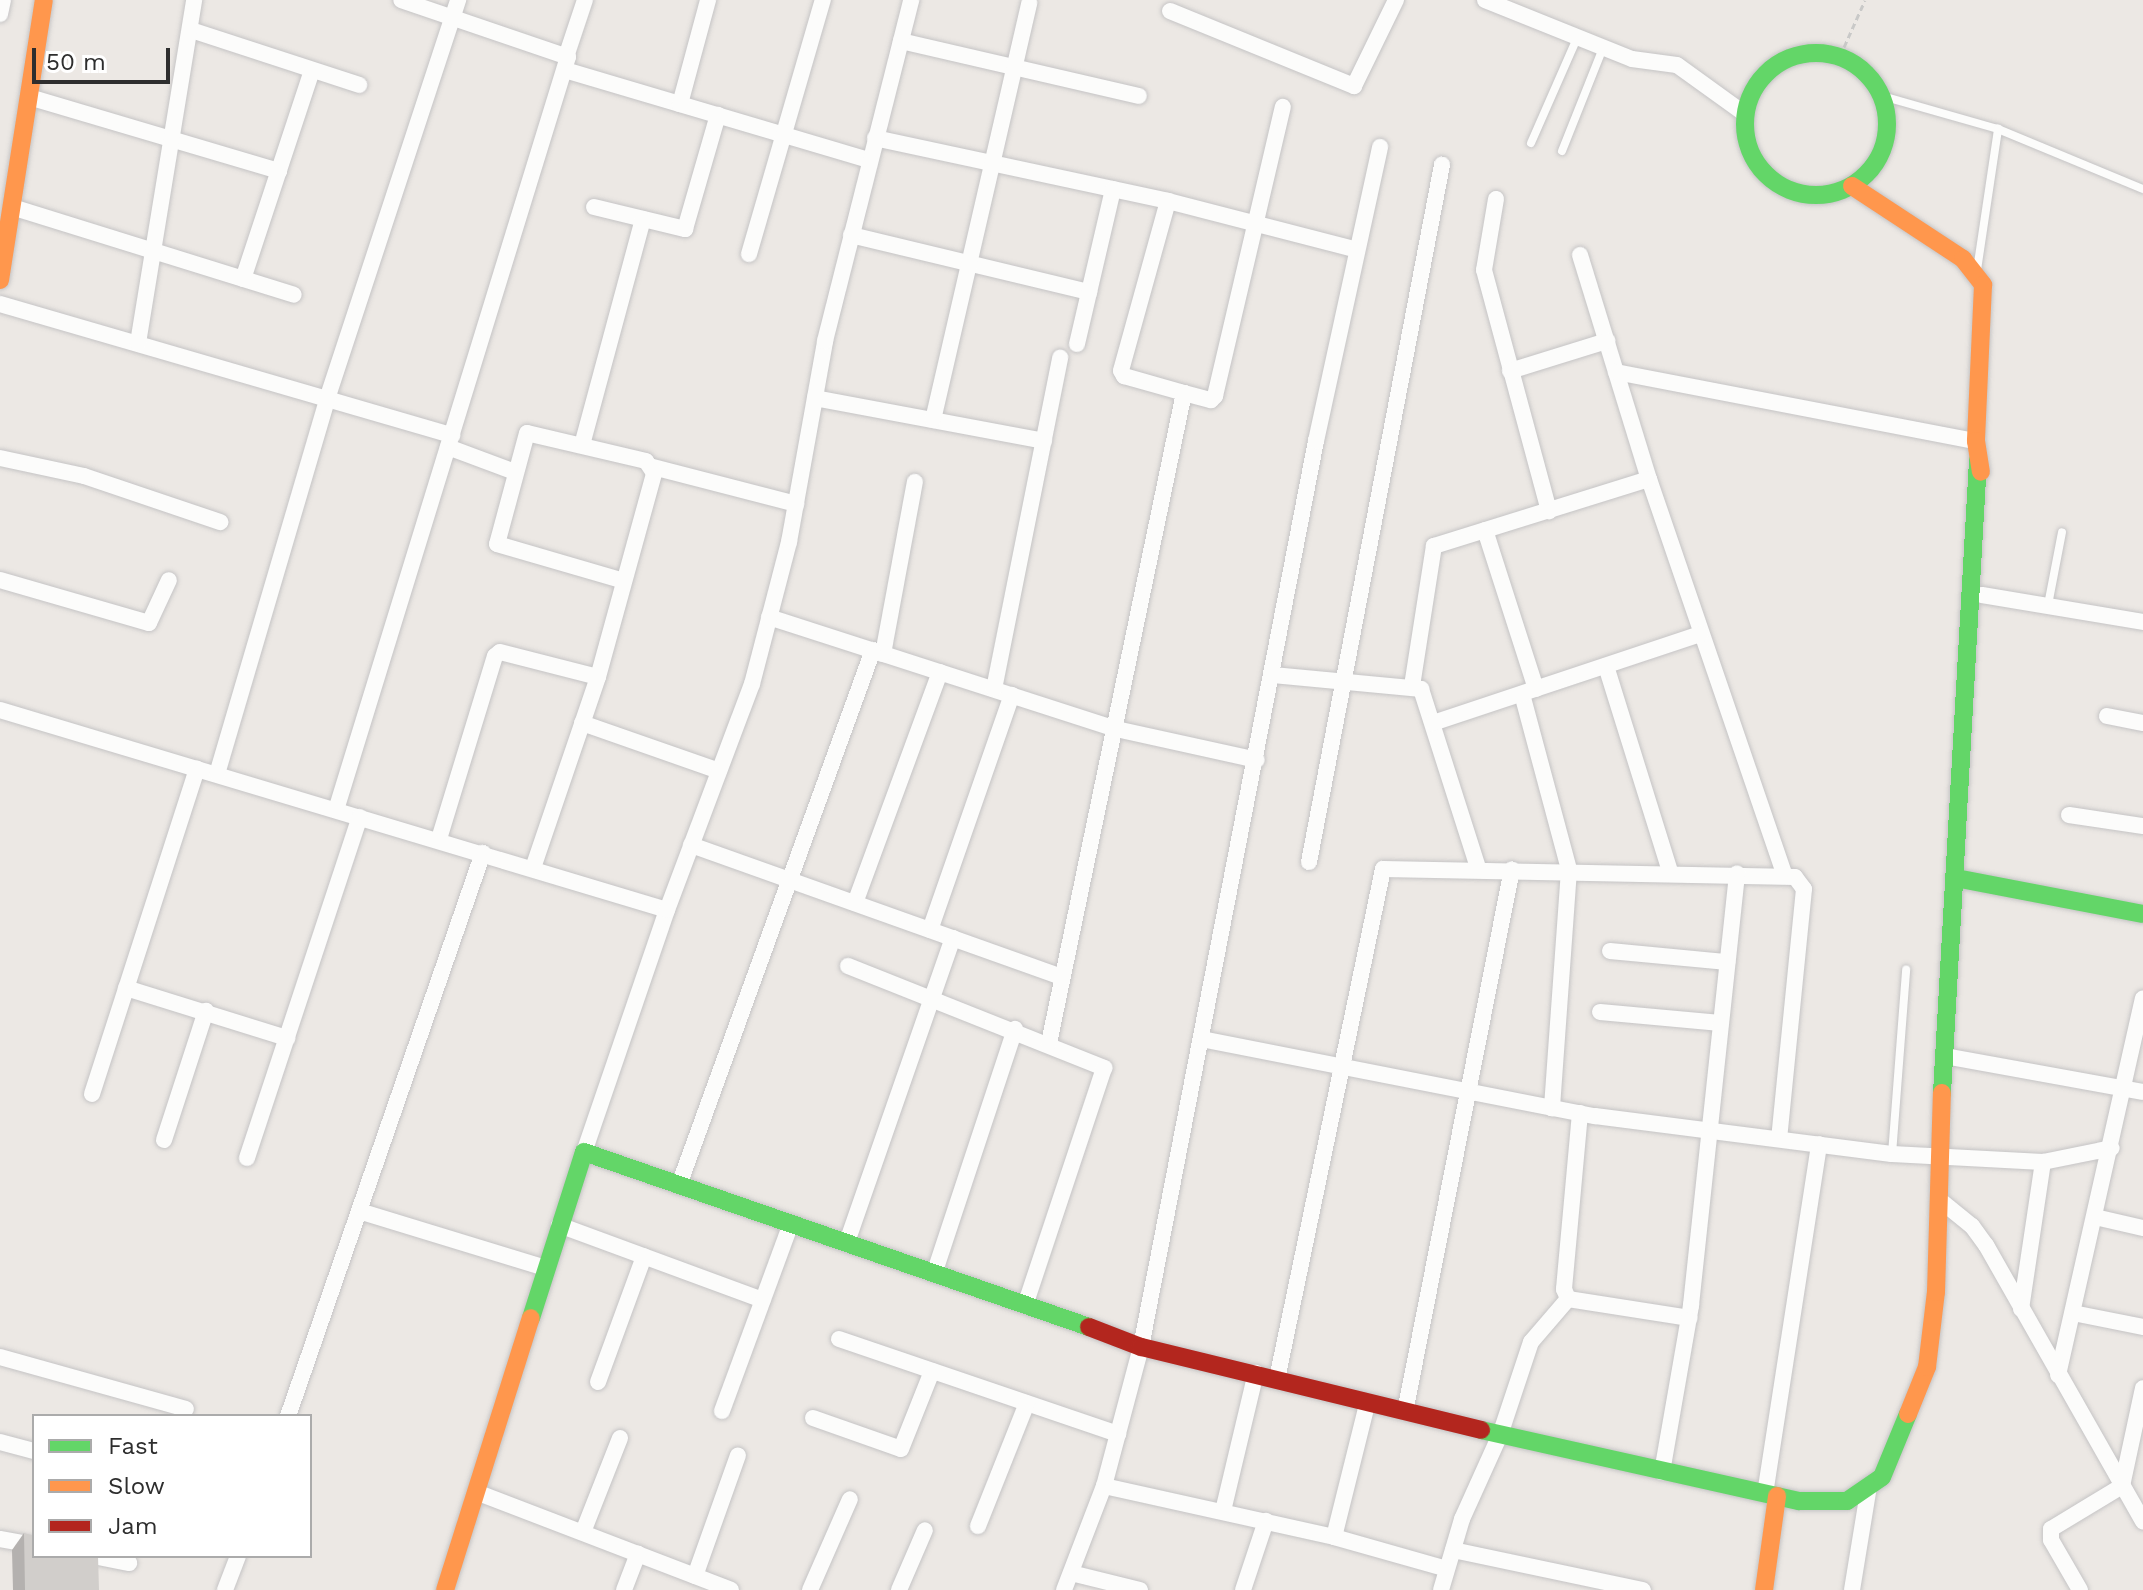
<!DOCTYPE html>
<style>
body{margin:0}
#map{position:relative;width:2143px;height:1590px;overflow:hidden;background:#ece8e4;font-family:"Work Sans",sans-serif}
div>[style]{position:absolute}
.path>*{height:3px;margin-top:-1.5px;transform-origin:0;background:repeating-linear-gradient(90deg,#c9c9c8 0 6px,transparent 0 10px)}
.roads{filter:drop-shadow(0 0 2px #c5c4c5) drop-shadow(0 0 2px #c5c4c5)}
.lane>*{height:8px;margin:-4px;padding:0 4px;transform-origin:4px;border-radius:4px;background:#fcfcfb}
.street>*{height:16px;margin:-8px;padding:0 8px;transform-origin:8px;border-radius:8px;background:#fcfcfb}
.fast>*{height:18px;margin:-9px;padding:0 9px;transform-origin:9px;border-radius:9px;background:#63d668}
.fast>.ring{margin:-9px;padding:0;box-sizing:content-box;background:none;border:18px solid #63d668;border-radius:50%}
.slow>*{height:18px;margin:-9px;padding:0 9px;transform-origin:9px;border-radius:9px;background:#ff974d}
.jam>*{height:18px;margin:-9px;padding:0 9px;transform-origin:9px;border-radius:9px;background:#b3261e}
.wall>*{inset:0;background:#b4b1af}
.building>*{inset:0;background:#d1cecb}
span{translate:-50% -50%;white-space:nowrap;text-align:center;line-height:1.15;-webkit-text-stroke:7px #fff;paint-order:stroke}
.legend{position:absolute;left:32px;top:1414px;width:280px;height:144px;box-sizing:border-box;background:#fff;border:2px solid #ababab;margin:0;padding:10px 14px;list-style:none;font-size:24px;color:#2e2e2e}
.legend li{display:flex;align-items:center;gap:16px;height:40px}
.legend b{width:40px;border:2px solid #ababab}
.scale{position:absolute;left:32px;top:48px;width:138px;height:36px;box-sizing:border-box;border:4px solid #2e2e2e;border-top:0;padding-left:10px;font-size:24px;line-height:28px;white-space:nowrap;color:#2e2e2e;-webkit-text-stroke:6px #fff;paint-order:stroke}
</style>
<div id="map">
<div class="path">
<div style="left:1840px;top:56px;width:61px;rotate:-65.9deg"></div>
</div>
<div class="roads">
<div class="lane">
<div style="left:1882px;top:96px;width:121px;rotate:15.9deg"></div>
<div style="left:1998px;top:129px;width:157px;rotate:22.5deg"></div>
<div style="left:1531px;top:143px;width:115px;rotate:-66.3deg"></div>
<div style="left:1562px;top:151px;width:111px;rotate:-68.3deg"></div>
<div style="left:1977px;top:270px;width:143px;rotate:-81.5deg"></div>
<div style="left:2048px;top:605px;width:74px;rotate:-79.1deg"></div>
<div style="left:1892px;top:1154px;width:185px;rotate:-85.6deg"></div>
</div>
<div class="street">
<div style="left:1485px;top:0;width:158px;rotate:21.9deg"></div>
<div style="left:1632px;top:59px;width:45px;rotate:7.6deg"></div>
<div style="left:1677px;top:65px;width:84px;rotate:35.8deg"></div>
<div style="left:1170px;top:11px;width:199px;rotate:22.2deg"></div>
<div style="left:1354px;top:86px;width:96px;rotate:-64deg"></div>
<div style="left:0;top:14px;width:14px;rotate:-78deg"></div>
<div style="left:191px;top:30px;width:177px;rotate:18.1deg"></div>
<div style="left:901px;top:41px;width:244px;rotate:13deg"></div>
<div style="left:567px;top:54px;width:57px;rotate:-71.6deg"></div>
<div style="left:565px;top:70px;width:317px;rotate:16.5deg"></div>
<div style="left:29px;top:97px;width:261px;rotate:16.5deg"></div>
<div style="left:680px;top:104px;width:108px;rotate:-74.9deg"></div>
<div style="left:875px;top:138px;width:300px;rotate:12.1deg"></div>
<div style="left:1168px;top:201px;width:195px;rotate:14.5deg"></div>
<div style="left:1496px;top:199px;width:72px;rotate:99.6deg"></div>
<div style="left:1484px;top:270px;width:250px;rotate:74.9deg"></div>
<div style="left:1168px;top:201px;width:176px;rotate:105.5deg"></div>
<div style="left:1121px;top:371px;width:6px;rotate:59deg"></div>
<div style="left:1124px;top:376px;width:62px;rotate:15.8deg"></div>
<div style="left:12px;top:207px;width:295px;rotate:17.3deg"></div>
<div style="left:594px;top:207px;width:94px;rotate:13.6deg"></div>
<div style="left:685px;top:229px;width:119px;rotate:-73.9deg"></div>
<div style="left:851px;top:235px;width:245px;rotate:13.5deg"></div>
<div style="left:749px;top:254px;width:265px;rotate:-73.8deg"></div>
<div style="left:1580px;top:255px;width:234px;rotate:72.9deg"></div>
<div style="left:1649px;top:479px;width:417px;rotate:71.1deg"></div>
<div style="left:243px;top:279px;width:220px;rotate:-71.7deg"></div>
<div style="left:0;top:304px;width:471px;rotate:16.2deg"></div>
<div style="left:138px;top:343px;width:348px;rotate:-80.7deg"></div>
<div style="left:1077px;top:344px;width:159px;rotate:-76.9deg"></div>
<div style="left:1510px;top:371px;width:102px;rotate:-17.2deg"></div>
<div style="left:1616px;top:372px;width:367px;rotate:10.9deg"></div>
<div style="left:815px;top:398px;width:233px;rotate:10.6deg"></div>
<div style="left:933px;top:420px;width:428px;rotate:-77deg"></div>
<div style="left:582px;top:445px;width:234px;rotate:-74.9deg"></div>
<div style="left:448px;top:447px;width:72px;rotate:20.5deg"></div>
<div style="left:0;top:458px;width:86px;rotate:12.1deg"></div>
<div style="left:84px;top:476px;width:144px;rotate:18.7deg"></div>
<div style="left:653px;top:467px;width:148px;rotate:14.5deg"></div>
<div style="left:1485px;top:530px;width:167px;rotate:72.2deg"></div>
<div style="left:0;top:580px;width:155px;rotate:16.1deg"></div>
<div style="left:149px;top:623px;width:47px;rotate:-65.1deg"></div>
<div style="left:1982px;top:595px;width:163px;rotate:9.5deg"></div>
<div style="left:769px;top:617px;width:365px;rotate:17.9deg"></div>
<div style="left:1116px;top:729px;width:144px;rotate:12.4deg"></div>
<div style="left:883px;top:654px;width:175px;rotate:-79.5deg"></div>
<div style="left:1606px;top:666px;width:216px;rotate:72.7deg"></div>
<div style="left:1273px;top:675px;width:149px;rotate:5.4deg"></div>
<div style="left:1421px;top:689px;width:188px;rotate:72.3deg"></div>
<div style="left:1412px;top:686px;width:142px;rotate:-81.1deg"></div>
<div style="left:1434px;top:546px;width:225px;rotate:-17.3deg"></div>
<div style="left:994px;top:689px;width:338px;rotate:-78.7deg"></div>
<div style="left:1522px;top:694px;width:182px;rotate:75deg"></div>
<div style="left:1569px;top:870px;width:239px;rotate:94.1deg"></div>
<div style="left:0;top:710px;width:696px;rotate:16.69deg"></div>
<div style="left:667px;top:910px;width:256px;rotate:108.9deg"></div>
<div style="left:2107px;top:716px;width:37px;rotate:11deg"></div>
<div style="left:582px;top:723px;width:145px;rotate:19.3deg"></div>
<div style="left:1433px;top:723px;width:282px;rotate:-18.4deg"></div>
<div style="left:217px;top:774px;width:394px;rotate:-73.6deg"></div>
<div style="left:328px;top:396px;width:417px;rotate:-71.8deg"></div>
<div style="left:336px;top:810px;width:788px;rotate:-72.88deg"></div>
<div style="left:568px;top:57px;width:176px;rotate:-161.2deg"></div>
<div style="left:2069px;top:815px;width:75px;rotate:8.5deg"></div>
<div style="left:439px;top:839px;width:191px;rotate:-73deg"></div>
<div style="left:495px;top:656px;width:6px;rotate:-39deg"></div>
<div style="left:500px;top:652px;width:101px;rotate:14.3deg"></div>
<div style="left:691px;top:845px;width:394px;rotate:19.6deg"></div>
<div style="left:1309px;top:862px;width:710px;rotate:-79.2deg"></div>
<div style="left:533px;top:868px;width:202px;rotate:-71.2deg"></div>
<div style="left:598px;top:677px;width:212px;rotate:-74.6deg"></div>
<div style="left:654px;top:473px;width:14px;rotate:-124deg"></div>
<div style="left:646px;top:461px;width:122px;rotate:-166.8deg"></div>
<div style="left:527px;top:433px;width:115px;rotate:105.1deg"></div>
<div style="left:497px;top:544px;width:132px;rotate:16.2deg"></div>
<div style="left:855px;top:903px;width:246px;rotate:-69.8deg"></div>
<div style="left:667px;top:910px;width:241px;rotate:-69.4deg"></div>
<div style="left:752px;top:684px;width:147px;rotate:-75.4deg"></div>
<div style="left:789px;top:542px;width:204px;rotate:-79.8deg"></div>
<div style="left:825px;top:341px;width:352px;rotate:-75.8deg"></div>
<div style="left:930px;top:930px;width:249px;rotate:-70.8deg"></div>
<div style="left:1610px;top:951px;width:118px;rotate:5.4deg"></div>
<div style="left:848px;top:966px;width:276px;rotate:21.7deg"></div>
<div style="left:1104px;top:1068px;width:247px;rotate:108.4deg"></div>
<div style="left:126px;top:988px;width:169px;rotate:17.3deg"></div>
<div style="left:1600px;top:1012px;width:121px;rotate:5.2deg"></div>
<div style="left:1201px;top:1039px;width:401px;rotate:11.1deg"></div>
<div style="left:1595px;top:1116px;width:299px;rotate:7.3deg"></div>
<div style="left:1892px;top:1154px;width:151px;rotate:3deg"></div>
<div style="left:2043px;top:1162px;width:70px;rotate:-11.5deg"></div>
<div style="left:1049px;top:1043px;width:664px;rotate:-78.27deg"></div>
<div style="left:1184px;top:393px;width:28px;rotate:15deg"></div>
<div style="left:1211px;top:400px;width:6px;rotate:-45deg"></div>
<div style="left:1215px;top:396px;width:297px;rotate:-76.8deg"></div>
<div style="left:1945px;top:1056px;width:201px;rotate:10.3deg"></div>
<div style="left:92px;top:1094px;width:342px;rotate:-72.1deg"></div>
<div style="left:1580px;top:1113px;width:177px;rotate:95.2deg"></div>
<div style="left:1564px;top:1289px;width:11px;rotate:68deg"></div>
<div style="left:1568px;top:1299px;width:123px;rotate:8.9deg"></div>
<div style="left:164px;top:1140px;width:136px;rotate:-72deg"></div>
<div style="left:247px;top:1158px;width:359px;rotate:-71.7deg"></div>
<div style="left:679px;top:1185px;width:569px;rotate:-70.07deg"></div>
<div style="left:1941px;top:1201px;width:40px;rotate:39deg"></div>
<div style="left:1972px;top:1226px;width:24px;rotate:54deg"></div>
<div style="left:1986px;top:1245px;width:318px;rotate:60.4deg"></div>
<div style="left:359px;top:1211px;width:195px;rotate:17deg"></div>
<div style="left:2095px;top:1217px;width:49px;rotate:12.9deg"></div>
<div style="left:559px;top:1225px;width:217px;rotate:20.2deg"></div>
<div style="left:847px;top:1242px;width:322px;rotate:-70.8deg"></div>
<div style="left:935px;top:1271px;width:255px;rotate:-71.7deg"></div>
<div style="left:2021px;top:1309px;width:149px;rotate:-81.5deg"></div>
<div style="left:2073px;top:1313px;width:71px;rotate:11.3deg"></div>
<div style="left:839px;top:1339px;width:295px;rotate:18.8deg"></div>
<div style="left:0;top:1357px;width:193px;rotate:15.6deg"></div>
<div style="left:2058px;top:1375px;width:386px;rotate:-77.3deg"></div>
<div style="left:1277px;top:1379px;width:521px;rotate:-78.26deg"></div>
<div style="left:1383px;top:869px;width:412px;rotate:1.1deg"></div>
<div style="left:1795px;top:877px;width:15px;rotate:53deg"></div>
<div style="left:1804px;top:889px;width:251px;rotate:95.7deg"></div>
<div style="left:598px;top:1382px;width:134px;rotate:-69.9deg"></div>
<div style="left:722px;top:1411px;width:200px;rotate:-69.8deg"></div>
<div style="left:1405px;top:1412px;width:553px;rotate:-78.85deg"></div>
<div style="left:288px;top:1416px;width:596px;rotate:-70.9deg"></div>
<div style="left:813px;top:1418px;width:93px;rotate:19.4deg"></div>
<div style="left:901px;top:1449px;width:84px;rotate:-68.3deg"></div>
<div style="left:0;top:1442px;width:35px;rotate:15deg"></div>
<div style="left:1662px;top:1472px;width:169px;rotate:-80.1deg"></div>
<div style="left:1691px;top:1305px;width:434px;rotate:-83.9deg"></div>
<div style="left:1104px;top:1486px;width:236px;rotate:12.5deg"></div>
<div style="left:1334px;top:1537px;width:117px;rotate:15.8deg"></div>
<div style="left:476px;top:1492px;width:273px;rotate:21deg"></div>
<div style="left:1765px;top:1494px;width:354px;rotate:-81.2deg"></div>
<div style="left:1223px;top:1511px;width:142px;rotate:-76.6deg"></div>
<div style="left:978px;top:1526px;width:132px;rotate:-68.3deg"></div>
<div style="left:583px;top:1532px;width:101px;rotate:-68.5deg"></div>
<div style="left:1334px;top:1537px;width:136px;rotate:-76deg"></div>
<div style="left:0;top:1539px;width:35px;rotate:10deg"></div>
<div style="left:1453px;top:1550px;width:194px;rotate:11.9deg"></div>
<div style="left:93px;top:1556px;width:37px;rotate:11deg"></div>
<div style="left:1071px;top:1573px;width:71px;rotate:13.8deg"></div>
<div style="left:695px;top:1576px;width:128px;rotate:-70.4deg"></div>
<div style="left:225px;top:1590px;width:36px;rotate:-69deg"></div>
<div style="left:624px;top:1590px;width:39px;rotate:-69deg"></div>
<div style="left:810px;top:1590px;width:99px;rotate:-66.3deg"></div>
<div style="left:899px;top:1590px;width:65px;rotate:-66.6deg"></div>
<div style="left:1064px;top:1590px;width:111px;rotate:-69deg"></div>
<div style="left:1104px;top:1486px;width:144px;rotate:-75.1deg"></div>
<div style="left:1141px;top:1347px;width:923px;rotate:-79.07deg"></div>
<div style="left:1316px;top:441px;width:301px;rotate:-77.7deg"></div>
<div style="left:1243px;top:1590px;width:73px;rotate:-71.6deg"></div>
<div style="left:1441px;top:1590px;width:74px;rotate:-73.5deg"></div>
<div style="left:1462px;top:1519px;width:92px;rotate:-65.7deg"></div>
<div style="left:1500px;top:1435px;width:98px;rotate:-71.6deg"></div>
<div style="left:1531px;top:1342px;width:57px;rotate:-49.3deg"></div>
<div style="left:1852px;top:1590px;width:105px;rotate:-80.7deg"></div>
<div style="left:2080px;top:1590px;width:58px;rotate:-120.1deg"></div>
<div style="left:2051px;top:1540px;width:11px;rotate:-90deg"></div>
<div style="left:2051px;top:1529px;width:83px;rotate:-31.2deg"></div>
<div style="left:2122px;top:1486px;width:100px;rotate:-77.9deg"></div>
</div>
<div class="fast">
<div class="ring" style="left:1745px;top:53px;width:124px;height:124px"></div>
<div style="left:1956px;top:878px;width:190px;rotate:10.9deg"></div>
<div style="left:1942px;top:1093px;width:634px;rotate:-86.74deg"></div>
<div style="left:531px;top:1318px;width:174px;rotate:-72.3deg"></div>
<div style="left:584px;top:1152px;width:534px;rotate:19.11deg"></div>
<div style="left:1481px;top:1430px;width:326px;rotate:12.6deg"></div>
<div style="left:1799px;top:1501px;width:48px"></div>
<div style="left:1847px;top:1501px;width:42px;rotate:-34.4deg"></div>
<div style="left:1882px;top:1477px;width:68px;rotate:-67.6deg"></div>
</div>
<div class="slow">
<div style="left:1852px;top:186px;width:133px;rotate:33.3deg"></div>
<div style="left:1963px;top:259px;width:33px;rotate:52deg"></div>
<div style="left:1983px;top:285px;width:156px;rotate:92.6deg"></div>
<div style="left:1976px;top:441px;width:31px;rotate:81deg"></div>
<div style="left:0;top:280px;width:283px;rotate:-81.1deg"></div>
<div style="left:1908px;top:1414px;width:51px;rotate:-68deg"></div>
<div style="left:1927px;top:1367px;width:76px;rotate:-83.2deg"></div>
<div style="left:1936px;top:1292px;width:199px;rotate:-88.3deg"></div>
<div style="left:445px;top:1590px;width:285px;rotate:-72.5deg"></div>
<div style="left:1764px;top:1590px;width:95px;rotate:-82.1deg"></div>
</div>
<div class="jam">
<div style="left:1089px;top:1327px;width:56px;rotate:21deg"></div>
<div style="left:1141px;top:1347px;width:350px;rotate:13.7deg"></div>
</div>
</div>
<div class="wall">
<div style="clip-path:polygon(24px 1533px,99px 1590px,13px 1590px,12px 1550px)"></div>
</div>
<div class="building">
<div style="clip-path:polygon(24px 1533px,34px 1536px,34px 1556px,98px 1556px,99px 1590px,25px 1590px)"></div>
</div>
<ul class="legend">
<li><b style="height:10px;background:#63d668"></b>Fast</li>
<li><b style="height:10px;background:#ff974d"></b>Slow</li>
<li><b style="height:10px;background:#b3261e"></b>Jam</li>
</ul>
<div class="scale">50 m</div>
</div>
